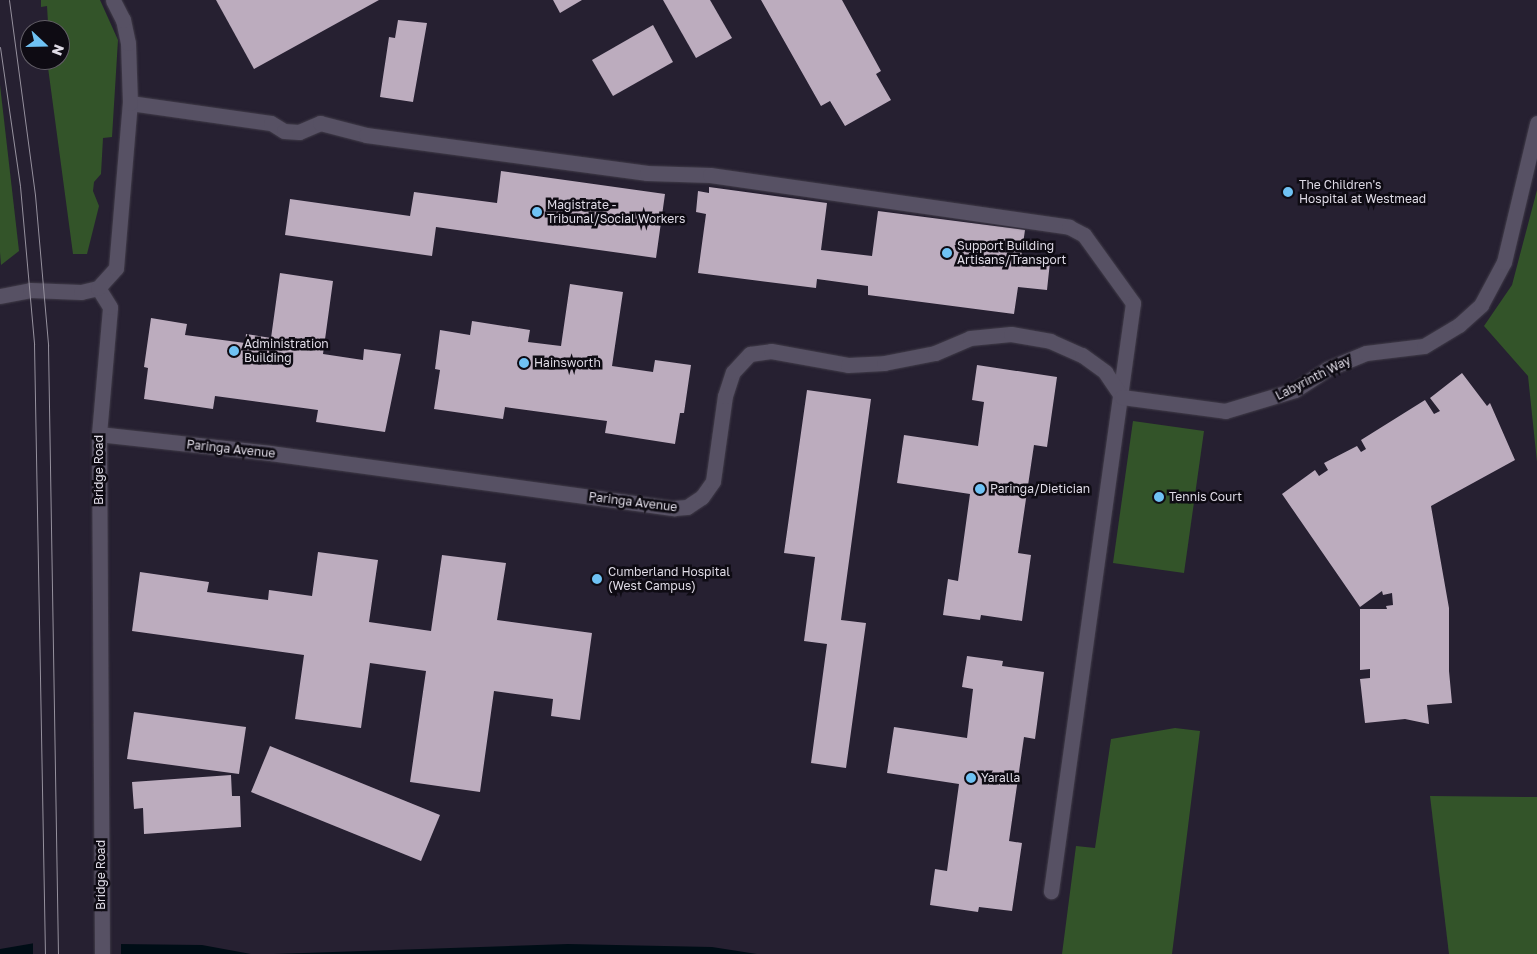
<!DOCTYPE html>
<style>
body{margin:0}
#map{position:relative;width:1537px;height:954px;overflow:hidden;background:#262031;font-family:"Golos Text",sans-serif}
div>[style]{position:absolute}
.green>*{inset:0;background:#335429}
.water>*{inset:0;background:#000d16}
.pier>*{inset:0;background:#262031}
.building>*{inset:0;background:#bcacbe}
.roads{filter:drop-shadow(0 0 1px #413c49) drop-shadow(0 0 1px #413c49)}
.minor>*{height:15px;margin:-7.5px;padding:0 7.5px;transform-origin:7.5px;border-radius:7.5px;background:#575164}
.tram>*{height:1px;margin:-0.5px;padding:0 0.5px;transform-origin:0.5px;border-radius:0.5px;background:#96919e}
.dots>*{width:14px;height:14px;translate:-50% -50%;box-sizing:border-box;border:2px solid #0e0b13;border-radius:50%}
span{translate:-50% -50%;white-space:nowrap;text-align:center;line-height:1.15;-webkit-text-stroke:5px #0e0b13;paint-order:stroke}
.poi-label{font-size:12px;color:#dfdbe6}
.left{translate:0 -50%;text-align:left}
.street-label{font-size:12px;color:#dfdbe6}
.north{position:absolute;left:20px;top:20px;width:50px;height:50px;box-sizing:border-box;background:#0e0b13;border:1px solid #625e67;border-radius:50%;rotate:111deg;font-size:14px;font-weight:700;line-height:20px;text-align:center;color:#dfdbe6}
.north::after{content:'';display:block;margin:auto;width:18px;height:22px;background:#6fc2f4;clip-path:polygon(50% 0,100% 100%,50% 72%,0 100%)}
</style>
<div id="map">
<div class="green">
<div style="clip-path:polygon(41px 0,100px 0,118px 40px,112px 137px,103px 138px,101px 174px,94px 182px,93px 191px,99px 206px,87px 254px,73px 254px,47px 60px,60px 60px,60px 30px,43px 30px,42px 25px,48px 23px,47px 6px,41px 7px)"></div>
<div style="clip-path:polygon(0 85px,19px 251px,1px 265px,0 252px)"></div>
<div style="clip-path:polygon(1537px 190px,1537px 462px,1528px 376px,1484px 326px,1512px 285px)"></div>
<div style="clip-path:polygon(1133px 421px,1204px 431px,1184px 573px,1113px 563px)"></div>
<div style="clip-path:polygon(1175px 728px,1200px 731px,1172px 954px,1062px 954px,1076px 846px,1095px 848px,1111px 739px)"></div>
<div style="clip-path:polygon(1430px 796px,1537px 797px,1537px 954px,1449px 954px)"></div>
</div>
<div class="water">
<div style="clip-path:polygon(35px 943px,202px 945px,251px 954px,0 954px,0 949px)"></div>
<div style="clip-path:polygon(568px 944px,712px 947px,757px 954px,274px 954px)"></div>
</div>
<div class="pier">
<div style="clip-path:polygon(33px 941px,121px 941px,121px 954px,33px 954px)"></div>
</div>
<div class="building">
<div style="clip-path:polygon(216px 0,379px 0,254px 69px)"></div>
<div style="clip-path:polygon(553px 0,582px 0,560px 13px)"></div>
<div style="clip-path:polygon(663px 0,710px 0,732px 38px,696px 58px)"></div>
<div style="clip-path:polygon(761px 0,842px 0,881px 71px,876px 74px,891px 100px,845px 126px,830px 101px,821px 106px)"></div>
<div style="clip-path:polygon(398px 20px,427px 23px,413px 102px,380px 97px,389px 37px,395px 38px)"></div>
<div style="clip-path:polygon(653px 25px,673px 62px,613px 96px,592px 60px)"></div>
<div style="clip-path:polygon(501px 171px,665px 194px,656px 258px,436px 227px,432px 256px,285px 235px,290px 199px,410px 216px,414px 192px,497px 203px)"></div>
<div style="clip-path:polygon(709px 187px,827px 203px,821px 250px,872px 256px,878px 211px,1025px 230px,1021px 258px,1050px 262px,1047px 290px,1018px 287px,1014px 314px,868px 295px,868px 286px,817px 279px,816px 288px,698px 273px,706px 214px,696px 212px,698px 191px,709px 193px)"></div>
<div style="clip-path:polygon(280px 273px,333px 281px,323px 354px,363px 360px,364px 349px,401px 354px,385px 432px,316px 422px,318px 410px,215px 396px,213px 409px,144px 399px,148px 368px,144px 367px,151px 318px,187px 324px,185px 335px,245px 343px,246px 334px,271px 338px)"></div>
<div style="clip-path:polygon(570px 284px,623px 292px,612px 366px,653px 372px,655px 360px,691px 365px,684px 413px,680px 413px,675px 444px,605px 433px,607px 421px,505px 407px,503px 419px,434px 409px,440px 370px,435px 369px,440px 330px,470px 335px,472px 321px,530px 330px,528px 342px,561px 346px)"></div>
<div style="clip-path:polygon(977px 365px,1057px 377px,1047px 447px,1034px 445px,1018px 553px,1031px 555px,1022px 621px,981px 615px,980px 620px,943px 615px,948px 579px,958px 581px,970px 494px,897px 483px,904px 435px,978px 446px,984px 402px,972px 400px)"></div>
<div style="clip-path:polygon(1462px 373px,1487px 406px,1490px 403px,1515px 460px,1431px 506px,1449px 608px,1449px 671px,1452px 703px,1427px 705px,1429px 724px,1405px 719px,1365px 723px,1360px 679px,1370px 678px,1370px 669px,1360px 670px,1360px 609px,1387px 609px,1386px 606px,1393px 605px,1392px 593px,1383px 595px,1382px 591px,1360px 607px,1282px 494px,1315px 470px,1319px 476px,1328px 470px,1324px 463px,1357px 446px,1361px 452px,1366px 449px,1361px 440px,1425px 400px,1434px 414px,1440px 411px,1430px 398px)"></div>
<div style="clip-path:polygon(807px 390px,871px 399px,841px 620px,866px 623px,846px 768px,811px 763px,827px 644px,804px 641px,815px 557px,784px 553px)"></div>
<div style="clip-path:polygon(318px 552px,378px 560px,369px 622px,431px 631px,442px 555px,506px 563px,497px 620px,592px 633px,580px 720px,551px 716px,553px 699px,494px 691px,480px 792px,410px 782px,426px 671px,370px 663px,361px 728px,295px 719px,304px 655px,132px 631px,140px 572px,209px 582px,207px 592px,268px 600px,269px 590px,312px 596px)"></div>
<div style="clip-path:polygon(967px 656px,1003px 661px,1002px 666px,1044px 672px,1035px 739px,1024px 737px,1009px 841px,1022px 843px,1012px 911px,979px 907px,978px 912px,930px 905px,935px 869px,947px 871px,959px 784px,887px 773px,894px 727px,967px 738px,973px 689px,962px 687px)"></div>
<div style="clip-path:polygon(134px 712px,246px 727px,239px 774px,127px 759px)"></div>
<div style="clip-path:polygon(270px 746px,440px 815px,421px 861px,251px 792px)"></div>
<div style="clip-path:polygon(231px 775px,232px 796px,240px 796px,241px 827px,144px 834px,143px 808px,134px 809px,132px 782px)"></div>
</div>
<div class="roads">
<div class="minor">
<div style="left:130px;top:103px;width:142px;rotate:8.1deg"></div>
<div style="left:271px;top:123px;width:15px;rotate:32deg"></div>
<div style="left:284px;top:131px;width:15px;rotate:4deg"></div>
<div style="left:299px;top:132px;width:23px;rotate:-23deg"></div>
<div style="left:320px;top:123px;width:48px;rotate:14.6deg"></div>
<div style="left:366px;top:135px;width:284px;rotate:7.7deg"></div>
<div style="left:647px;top:173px;width:63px;rotate:1.8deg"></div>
<div style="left:710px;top:175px;width:363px;rotate:8.2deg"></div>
<div style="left:1069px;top:227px;width:17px;rotate:28deg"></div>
<div style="left:1084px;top:235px;width:84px;rotate:54.2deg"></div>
<div style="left:1133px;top:303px;width:594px;rotate:97.94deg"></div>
<div style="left:0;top:296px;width:31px;rotate:-11deg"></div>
<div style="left:30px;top:290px;width:51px;rotate:2.2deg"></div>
<div style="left:81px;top:292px;width:17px;rotate:-13deg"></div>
<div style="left:99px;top:434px;width:172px;rotate:6.3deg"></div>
<div style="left:270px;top:453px;width:408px;rotate:7.8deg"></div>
<div style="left:674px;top:508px;width:13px;rotate:-4deg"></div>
<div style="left:687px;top:507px;width:18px;rotate:-34deg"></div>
<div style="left:702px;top:497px;width:19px;rotate:-55deg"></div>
<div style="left:713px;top:481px;width:86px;rotate:-82deg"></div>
<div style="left:725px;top:396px;width:25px;rotate:-72deg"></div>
<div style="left:733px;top:372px;width:25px;rotate:-47deg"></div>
<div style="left:750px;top:354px;width:21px;rotate:-8deg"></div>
<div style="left:771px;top:351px;width:78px;rotate:10.3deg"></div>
<div style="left:848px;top:365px;width:36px;rotate:-3deg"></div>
<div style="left:884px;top:363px;width:52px;rotate:-11.1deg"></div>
<div style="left:935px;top:353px;width:38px;rotate:-23deg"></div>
<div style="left:970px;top:338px;width:41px;rotate:-5.6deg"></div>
<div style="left:1011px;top:334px;width:40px;rotate:10deg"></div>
<div style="left:1050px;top:341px;width:35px;rotate:24deg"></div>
<div style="left:1082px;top:355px;width:29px;rotate:36deg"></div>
<div style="left:1105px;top:372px;width:30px;rotate:56deg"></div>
<div style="left:1122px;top:397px;width:104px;rotate:7.7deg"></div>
<div style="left:1225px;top:411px;width:73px;rotate:-16.7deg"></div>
<div style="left:1295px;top:390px;width:38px;rotate:-33deg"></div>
<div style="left:1327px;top:369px;width:42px;rotate:-22.3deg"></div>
<div style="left:1366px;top:353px;width:58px;rotate:-6.9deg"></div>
<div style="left:1424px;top:346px;width:41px;rotate:-31deg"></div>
<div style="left:1459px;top:325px;width:30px;rotate:-42deg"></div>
<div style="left:1481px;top:305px;width:49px;rotate:-61.9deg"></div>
<div style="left:1504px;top:262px;width:143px;rotate:-76.6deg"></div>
<div style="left:102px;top:954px;width:520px;rotate:-90.33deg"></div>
<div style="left:99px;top:434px;width:127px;rotate:-85deg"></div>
<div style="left:110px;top:307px;width:22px;rotate:-122deg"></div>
<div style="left:98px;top:288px;width:27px;rotate:-48deg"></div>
<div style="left:116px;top:268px;width:166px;rotate:-85.2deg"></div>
<div style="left:130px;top:103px;width:60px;rotate:-91.9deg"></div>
<div style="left:128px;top:43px;width:24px;rotate:-102deg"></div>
<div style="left:123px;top:20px;width:22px;rotate:-117deg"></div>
</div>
</div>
<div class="tram">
<div style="left:9px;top:0;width:197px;rotate:82.4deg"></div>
<div style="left:35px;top:195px;width:151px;rotate:85deg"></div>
<div style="left:48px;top:345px;width:609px;rotate:89.06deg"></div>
<div style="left:0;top:47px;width:140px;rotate:81.8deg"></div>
<div style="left:20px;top:186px;width:159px;rotate:84.9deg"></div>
<div style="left:34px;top:344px;width:610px;rotate:88.97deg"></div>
</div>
<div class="dots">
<div style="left:1288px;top:192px;background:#6fc2f4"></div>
<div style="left:537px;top:212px;background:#6fc2f4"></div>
<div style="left:947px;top:253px;background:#6fc2f4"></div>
<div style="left:234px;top:351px;background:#6fc2f4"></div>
<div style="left:524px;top:363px;background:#6fc2f4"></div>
<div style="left:980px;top:489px;background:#6fc2f4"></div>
<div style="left:1159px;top:497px;background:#6fc2f4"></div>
<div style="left:597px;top:579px;background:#6fc2f4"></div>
<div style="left:971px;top:778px;background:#6fc2f4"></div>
</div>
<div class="poi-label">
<span class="left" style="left:1299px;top:192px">The Children's<br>Hospital at Westmead</span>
<span class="left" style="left:547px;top:212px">Magistrate -<br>Tribunal/Social Workers</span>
<span class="left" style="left:957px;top:253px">Support Building<br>Artisans/Transport</span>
<span class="left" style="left:244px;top:351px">Administration<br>Building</span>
<span class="left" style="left:534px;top:363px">Hainsworth</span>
<span class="left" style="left:990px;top:489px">Paringa/Dietician</span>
<span class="left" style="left:1169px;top:497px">Tennis Court</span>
<span class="left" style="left:608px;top:579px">Cumberland Hospital<br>(West Campus)</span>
<span class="left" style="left:981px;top:778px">Yaralla</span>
</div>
<div class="street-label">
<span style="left:1313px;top:378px;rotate:-27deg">Labyrinth Way</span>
<span style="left:231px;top:449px;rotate:6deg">Paringa Avenue</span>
<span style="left:99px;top:470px;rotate:-90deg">Bridge Road</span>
<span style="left:633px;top:502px;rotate:7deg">Paringa Avenue</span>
<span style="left:101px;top:875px;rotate:-90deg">Bridge Road</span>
</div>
<div class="north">N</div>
</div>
